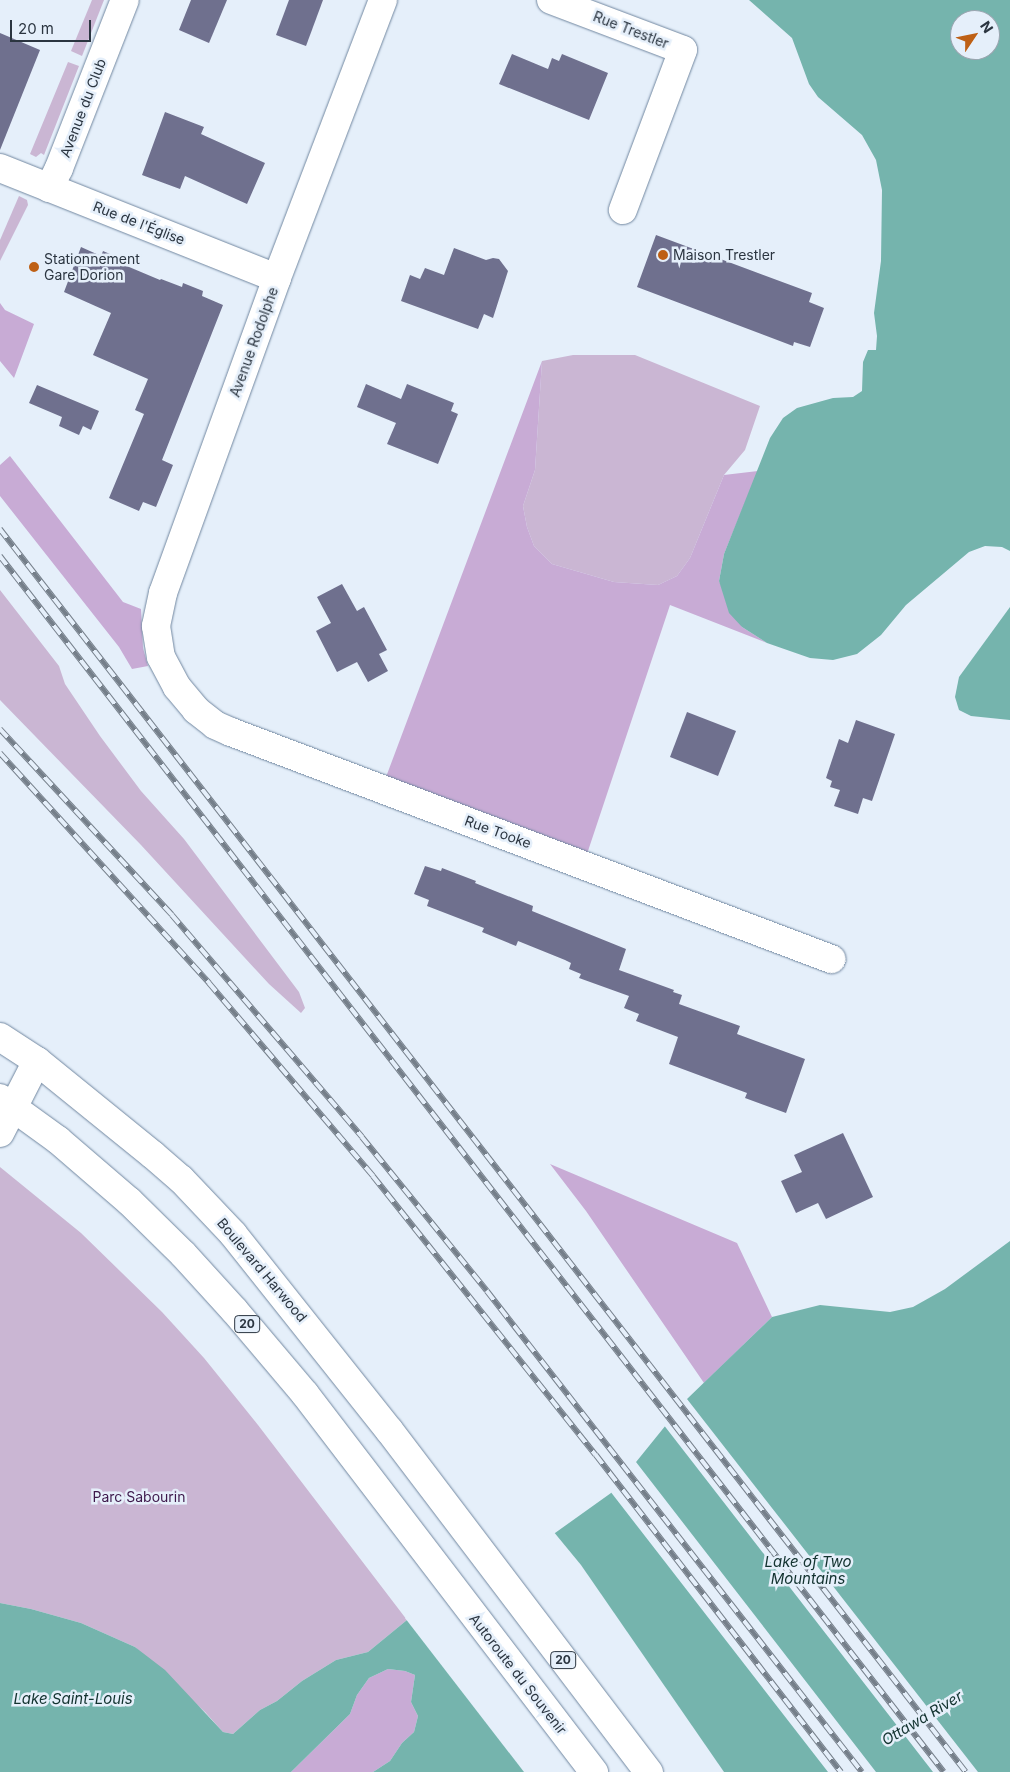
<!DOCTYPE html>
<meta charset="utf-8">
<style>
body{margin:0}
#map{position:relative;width:1010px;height:1772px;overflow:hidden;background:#e5effa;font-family:Inter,sans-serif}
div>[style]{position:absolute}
.green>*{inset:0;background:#cab6d3}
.forest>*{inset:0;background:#c8abd5}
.water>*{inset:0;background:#75b4ad}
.pier>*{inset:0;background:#e5effa}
.building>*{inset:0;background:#6f708e}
.roads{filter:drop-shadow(0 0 1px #7187a0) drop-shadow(0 0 1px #7187a0)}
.minor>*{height:28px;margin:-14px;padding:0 14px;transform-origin:14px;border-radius:14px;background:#fff}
.highway>*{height:28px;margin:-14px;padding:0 14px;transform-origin:14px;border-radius:14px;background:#fff}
.rail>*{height:5.5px;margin-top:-2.75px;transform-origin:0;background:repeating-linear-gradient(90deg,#e5effa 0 11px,#757f8a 0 22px);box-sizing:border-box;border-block:1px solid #757f8a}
.dots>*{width:14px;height:14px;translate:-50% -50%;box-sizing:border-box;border:2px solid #e5effa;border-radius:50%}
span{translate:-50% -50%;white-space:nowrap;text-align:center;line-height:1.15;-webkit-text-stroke:5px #e5effa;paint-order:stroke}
.shield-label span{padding:1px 4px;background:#e5effa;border:1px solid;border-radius:4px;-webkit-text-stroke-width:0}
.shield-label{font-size:12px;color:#2b3540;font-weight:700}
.street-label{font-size:14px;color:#2b3540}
.poi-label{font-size:14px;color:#2b3540}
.left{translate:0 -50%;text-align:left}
.park-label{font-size:14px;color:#3d184b}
.water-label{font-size:15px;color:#12322f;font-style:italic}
.north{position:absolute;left:950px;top:10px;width:50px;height:50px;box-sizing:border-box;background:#e5effa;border:1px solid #9ba5b0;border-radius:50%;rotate:56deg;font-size:14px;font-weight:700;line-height:20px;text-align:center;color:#2b3540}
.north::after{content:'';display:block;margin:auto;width:18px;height:22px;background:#be6015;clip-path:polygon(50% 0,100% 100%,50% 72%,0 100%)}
.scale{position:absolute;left:10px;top:20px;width:81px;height:22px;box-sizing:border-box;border:2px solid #2b3540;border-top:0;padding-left:6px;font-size:15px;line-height:18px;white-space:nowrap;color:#2b3540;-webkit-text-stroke:4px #e5effa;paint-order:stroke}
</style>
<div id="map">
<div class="green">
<div style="clip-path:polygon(92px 0,104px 0,82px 56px,71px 51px)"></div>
<div style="clip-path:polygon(68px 62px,79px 66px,44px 155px,41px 153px,36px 157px,30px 154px)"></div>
<div style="clip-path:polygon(19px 196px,27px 200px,28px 205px,0 261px,0 240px)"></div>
<div style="clip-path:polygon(573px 355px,635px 355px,760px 406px,745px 450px,724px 475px,690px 558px,677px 576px,658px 585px,614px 582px,552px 564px,534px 546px,527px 527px,523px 506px,535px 470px,542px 361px)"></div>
<div style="clip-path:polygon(0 590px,59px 666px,65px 684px,100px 736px,141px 791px,184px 839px,299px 992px,305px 1008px,301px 1013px,269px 984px,141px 845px,0 700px)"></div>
<div style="clip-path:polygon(0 1167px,81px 1233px,162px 1312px,204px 1358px,258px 1425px,407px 1620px,368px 1652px,336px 1660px,302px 1681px,277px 1701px,260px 1710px,233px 1734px,223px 1732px,205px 1712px,135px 1647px,81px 1623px,31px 1609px,0 1603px)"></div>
</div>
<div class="forest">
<div style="clip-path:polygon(0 303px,5px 310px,34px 324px,14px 378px,0 361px)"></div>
<div style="clip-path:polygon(542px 361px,535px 470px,523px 506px,527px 527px,534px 546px,552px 564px,614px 582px,658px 585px,677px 576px,690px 558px,724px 475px,758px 471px,724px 554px,719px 581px,742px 627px,767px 643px,670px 605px,587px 854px,386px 777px)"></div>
<div style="clip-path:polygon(10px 456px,123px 602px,141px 609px,143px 648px,148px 666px,132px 669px,119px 647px,0 496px,0 465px)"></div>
<div style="clip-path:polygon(550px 1164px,737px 1243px,772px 1317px,704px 1383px,586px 1211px)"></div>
<div style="clip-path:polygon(388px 1669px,405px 1671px,415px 1675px,411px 1702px,418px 1716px,414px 1732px,402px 1743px,390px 1761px,373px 1772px,291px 1772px,350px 1714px,357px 1695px,369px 1678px)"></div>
</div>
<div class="water">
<div style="clip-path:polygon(evenodd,749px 0,1010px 0,1010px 551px,1002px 547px,985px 546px,969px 552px,906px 605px,881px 635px,857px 654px,833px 660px,810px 658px,767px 643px,742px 627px,729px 613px,719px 581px,724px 554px,770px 438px,783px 418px,797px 408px,833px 398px,853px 397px,862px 391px,863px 362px,868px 350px,876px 350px,877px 336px,874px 313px,881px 261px,882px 190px,876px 160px,862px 135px,818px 97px,809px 84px,792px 38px,749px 0,960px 20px,990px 20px,990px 50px,960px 50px,960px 20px)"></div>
<div style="clip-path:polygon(1010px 607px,1010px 720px,971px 716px,959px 710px,955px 697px,959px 677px)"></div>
<div style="clip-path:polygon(1010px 1241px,1010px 1772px,373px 1772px,390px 1761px,402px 1743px,414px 1732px,418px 1716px,411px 1702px,415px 1675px,405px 1671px,388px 1669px,369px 1678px,357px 1695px,350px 1714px,291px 1772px,0 1772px,0 1603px,31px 1609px,81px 1623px,135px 1647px,165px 1670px,223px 1732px,233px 1734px,260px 1710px,277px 1701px,302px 1681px,336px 1660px,368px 1652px,407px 1620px,555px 1533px,611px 1493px,687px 1399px,772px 1317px,820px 1305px,890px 1312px,913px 1307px,945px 1289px)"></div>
</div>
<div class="pier">
<div style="clip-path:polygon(686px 1397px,687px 1399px,978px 1772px,933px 1772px,663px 1424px)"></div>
<div style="clip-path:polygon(635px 1460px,636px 1462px,876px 1772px,828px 1772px,610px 1491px)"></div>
<div style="clip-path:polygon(553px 1531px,581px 1565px,724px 1772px,524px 1772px,405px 1618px)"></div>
</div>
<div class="building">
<div style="clip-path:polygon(191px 0,227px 0,209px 43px,179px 30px)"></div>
<div style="clip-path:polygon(289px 0,323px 0,306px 46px,276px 35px)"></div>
<div style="clip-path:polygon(0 33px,40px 50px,0 150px)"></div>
<div style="clip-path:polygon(512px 54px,548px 69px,552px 58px,559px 61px,562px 54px,608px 73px,589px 120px,499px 84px)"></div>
<div style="clip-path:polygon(165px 112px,204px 127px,201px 134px,265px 163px,247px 204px,185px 176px,180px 189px,142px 175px)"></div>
<div style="clip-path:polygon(656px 235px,812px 293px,809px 302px,824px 308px,810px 347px,794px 342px,793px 346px,637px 287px)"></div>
<div style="clip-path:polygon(81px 247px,101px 256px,103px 251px,124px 260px,122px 264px,160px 280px,161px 279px,182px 287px,183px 283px,203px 291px,202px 296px,223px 305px,162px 460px,173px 465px,156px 507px,143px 502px,139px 511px,109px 498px,144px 414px,135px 410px,148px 379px,93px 355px,111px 313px,64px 292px)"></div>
<div style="clip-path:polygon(454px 248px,486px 260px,493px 258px,499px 259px,508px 271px,493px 318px,484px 314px,478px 329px,401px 301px,410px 275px,420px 279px,425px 268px,444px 275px)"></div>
<div style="clip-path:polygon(366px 384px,401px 399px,407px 384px,454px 403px,451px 411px,458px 414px,438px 464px,387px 444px,396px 423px,357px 407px)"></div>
<div style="clip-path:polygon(37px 385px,99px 411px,91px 430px,83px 426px,79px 435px,59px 426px,62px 417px,29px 403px)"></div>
<div style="clip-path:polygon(342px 584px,357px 611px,364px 607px,387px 650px,379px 654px,388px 671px,368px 682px,357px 662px,337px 672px,316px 631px,331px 623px,317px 597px)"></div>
<div style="clip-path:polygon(687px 712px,736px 731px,718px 776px,670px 757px)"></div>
<div style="clip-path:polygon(856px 720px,895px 734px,872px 801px,863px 798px,858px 814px,834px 806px,840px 790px,830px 787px,832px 781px,826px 778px,839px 739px,848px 743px)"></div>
<div style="clip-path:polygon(425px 866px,441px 871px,442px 868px,476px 881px,475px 883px,533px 906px,532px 911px,626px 949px,619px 970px,674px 990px,673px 992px,682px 995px,679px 1004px,740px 1026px,737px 1034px,805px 1059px,786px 1113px,745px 1098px,747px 1093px,669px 1064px,678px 1037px,636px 1021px,639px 1014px,624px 1008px,629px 996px,579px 978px,581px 974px,569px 969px,571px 963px,565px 960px,518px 941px,516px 946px,482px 932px,484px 928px,427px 906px,429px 900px,414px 894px)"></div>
<div style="clip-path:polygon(843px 1133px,873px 1197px,826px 1219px,818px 1203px,796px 1213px,781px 1181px,802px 1172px,794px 1155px)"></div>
</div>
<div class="roads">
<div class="minor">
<div style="left:383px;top:0;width:298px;rotate:110.9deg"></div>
<div style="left:277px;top:278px;width:335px;rotate:109.9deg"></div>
<div style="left:163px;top:593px;width:34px;rotate:102deg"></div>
<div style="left:156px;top:626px;width:31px;rotate:81deg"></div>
<div style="left:161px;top:657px;width:34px;rotate:62deg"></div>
<div style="left:177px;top:687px;width:30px;rotate:50deg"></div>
<div style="left:196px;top:710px;width:24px;rotate:38deg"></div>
<div style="left:215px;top:725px;width:17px;rotate:24deg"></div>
<div style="left:231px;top:732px;width:642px;rotate:20.72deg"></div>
<div style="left:551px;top:0;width:141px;rotate:20.7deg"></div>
<div style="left:683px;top:50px;width:171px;rotate:110.6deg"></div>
<div style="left:0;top:168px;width:298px;rotate:21.7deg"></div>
<div style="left:49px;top:188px;width:22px;rotate:-63deg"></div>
<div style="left:59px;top:168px;width:180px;rotate:-68.6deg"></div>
<div style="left:0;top:1133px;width:81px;rotate:-62.8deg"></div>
</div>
<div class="highway">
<div style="left:0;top:1037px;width:44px;rotate:33deg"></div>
<div style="left:37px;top:1061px;width:149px;rotate:39deg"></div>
<div style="left:153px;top:1155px;width:37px;rotate:41deg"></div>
<div style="left:181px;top:1179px;width:76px;rotate:46.6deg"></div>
<div style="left:233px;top:1234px;width:251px;rotate:51.5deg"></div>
<div style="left:389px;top:1430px;width:430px;rotate:52.8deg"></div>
<div style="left:0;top:1098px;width:72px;rotate:35.9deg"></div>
<div style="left:58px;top:1140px;width:94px;rotate:40.7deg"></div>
<div style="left:129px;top:1201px;width:76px;rotate:44.5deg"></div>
<div style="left:183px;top:1254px;width:76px;rotate:47.7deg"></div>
<div style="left:234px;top:1310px;width:110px;rotate:49.8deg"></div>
<div style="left:305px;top:1394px;width:476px;rotate:52.6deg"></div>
</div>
</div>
<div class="rail">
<div style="left:0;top:529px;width:1574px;rotate:52.15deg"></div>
<div style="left:0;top:556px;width:1539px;rotate:52.18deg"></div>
<div style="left:0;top:729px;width:253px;rotate:47.2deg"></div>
<div style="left:172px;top:915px;width:292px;rotate:49.4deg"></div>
<div style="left:362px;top:1137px;width:198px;rotate:50.9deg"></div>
<div style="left:487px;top:1291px;width:610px;rotate:52.06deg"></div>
<div style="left:0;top:753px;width:311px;rotate:47.7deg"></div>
<div style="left:209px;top:983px;width:253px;rotate:49.6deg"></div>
<div style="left:373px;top:1176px;width:357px;rotate:51.4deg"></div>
<div style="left:596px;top:1455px;width:401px;rotate:52.3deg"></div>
</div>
<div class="dots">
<div style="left:663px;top:255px;background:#be6015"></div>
<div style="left:34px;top:267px;background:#be6015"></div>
</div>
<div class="shield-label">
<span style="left:247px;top:1324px">20</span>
<span style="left:563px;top:1660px">20</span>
</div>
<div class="street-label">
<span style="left:631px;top:30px;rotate:21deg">Rue Trestler</span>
<span style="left:83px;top:108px;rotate:-69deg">Avenue du Club</span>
<span style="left:139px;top:223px;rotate:21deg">Rue de l'Église</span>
<span style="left:254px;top:342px;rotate:-70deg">Avenue Rodolphe</span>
<span style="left:498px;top:832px;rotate:20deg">Rue Tooke</span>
<span style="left:262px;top:1270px;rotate:50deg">Boulevard Harwood</span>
<span style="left:518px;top:1674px;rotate:52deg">Autoroute du Souvenir</span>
</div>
<div class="poi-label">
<span class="left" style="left:673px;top:255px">Maison Trestler</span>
<span class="left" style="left:44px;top:267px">Stationnement<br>Gare Dorion</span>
</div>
<div class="park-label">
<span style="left:139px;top:1497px">Parc Sabourin</span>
</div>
<div class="water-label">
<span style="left:808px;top:1570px">Lake of Two<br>Mountains</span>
<span style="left:73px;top:1699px">Lake Saint-Louis</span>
<span style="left:922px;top:1718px;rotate:-31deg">Ottawa River</span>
</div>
<div class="north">N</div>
<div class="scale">20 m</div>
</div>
